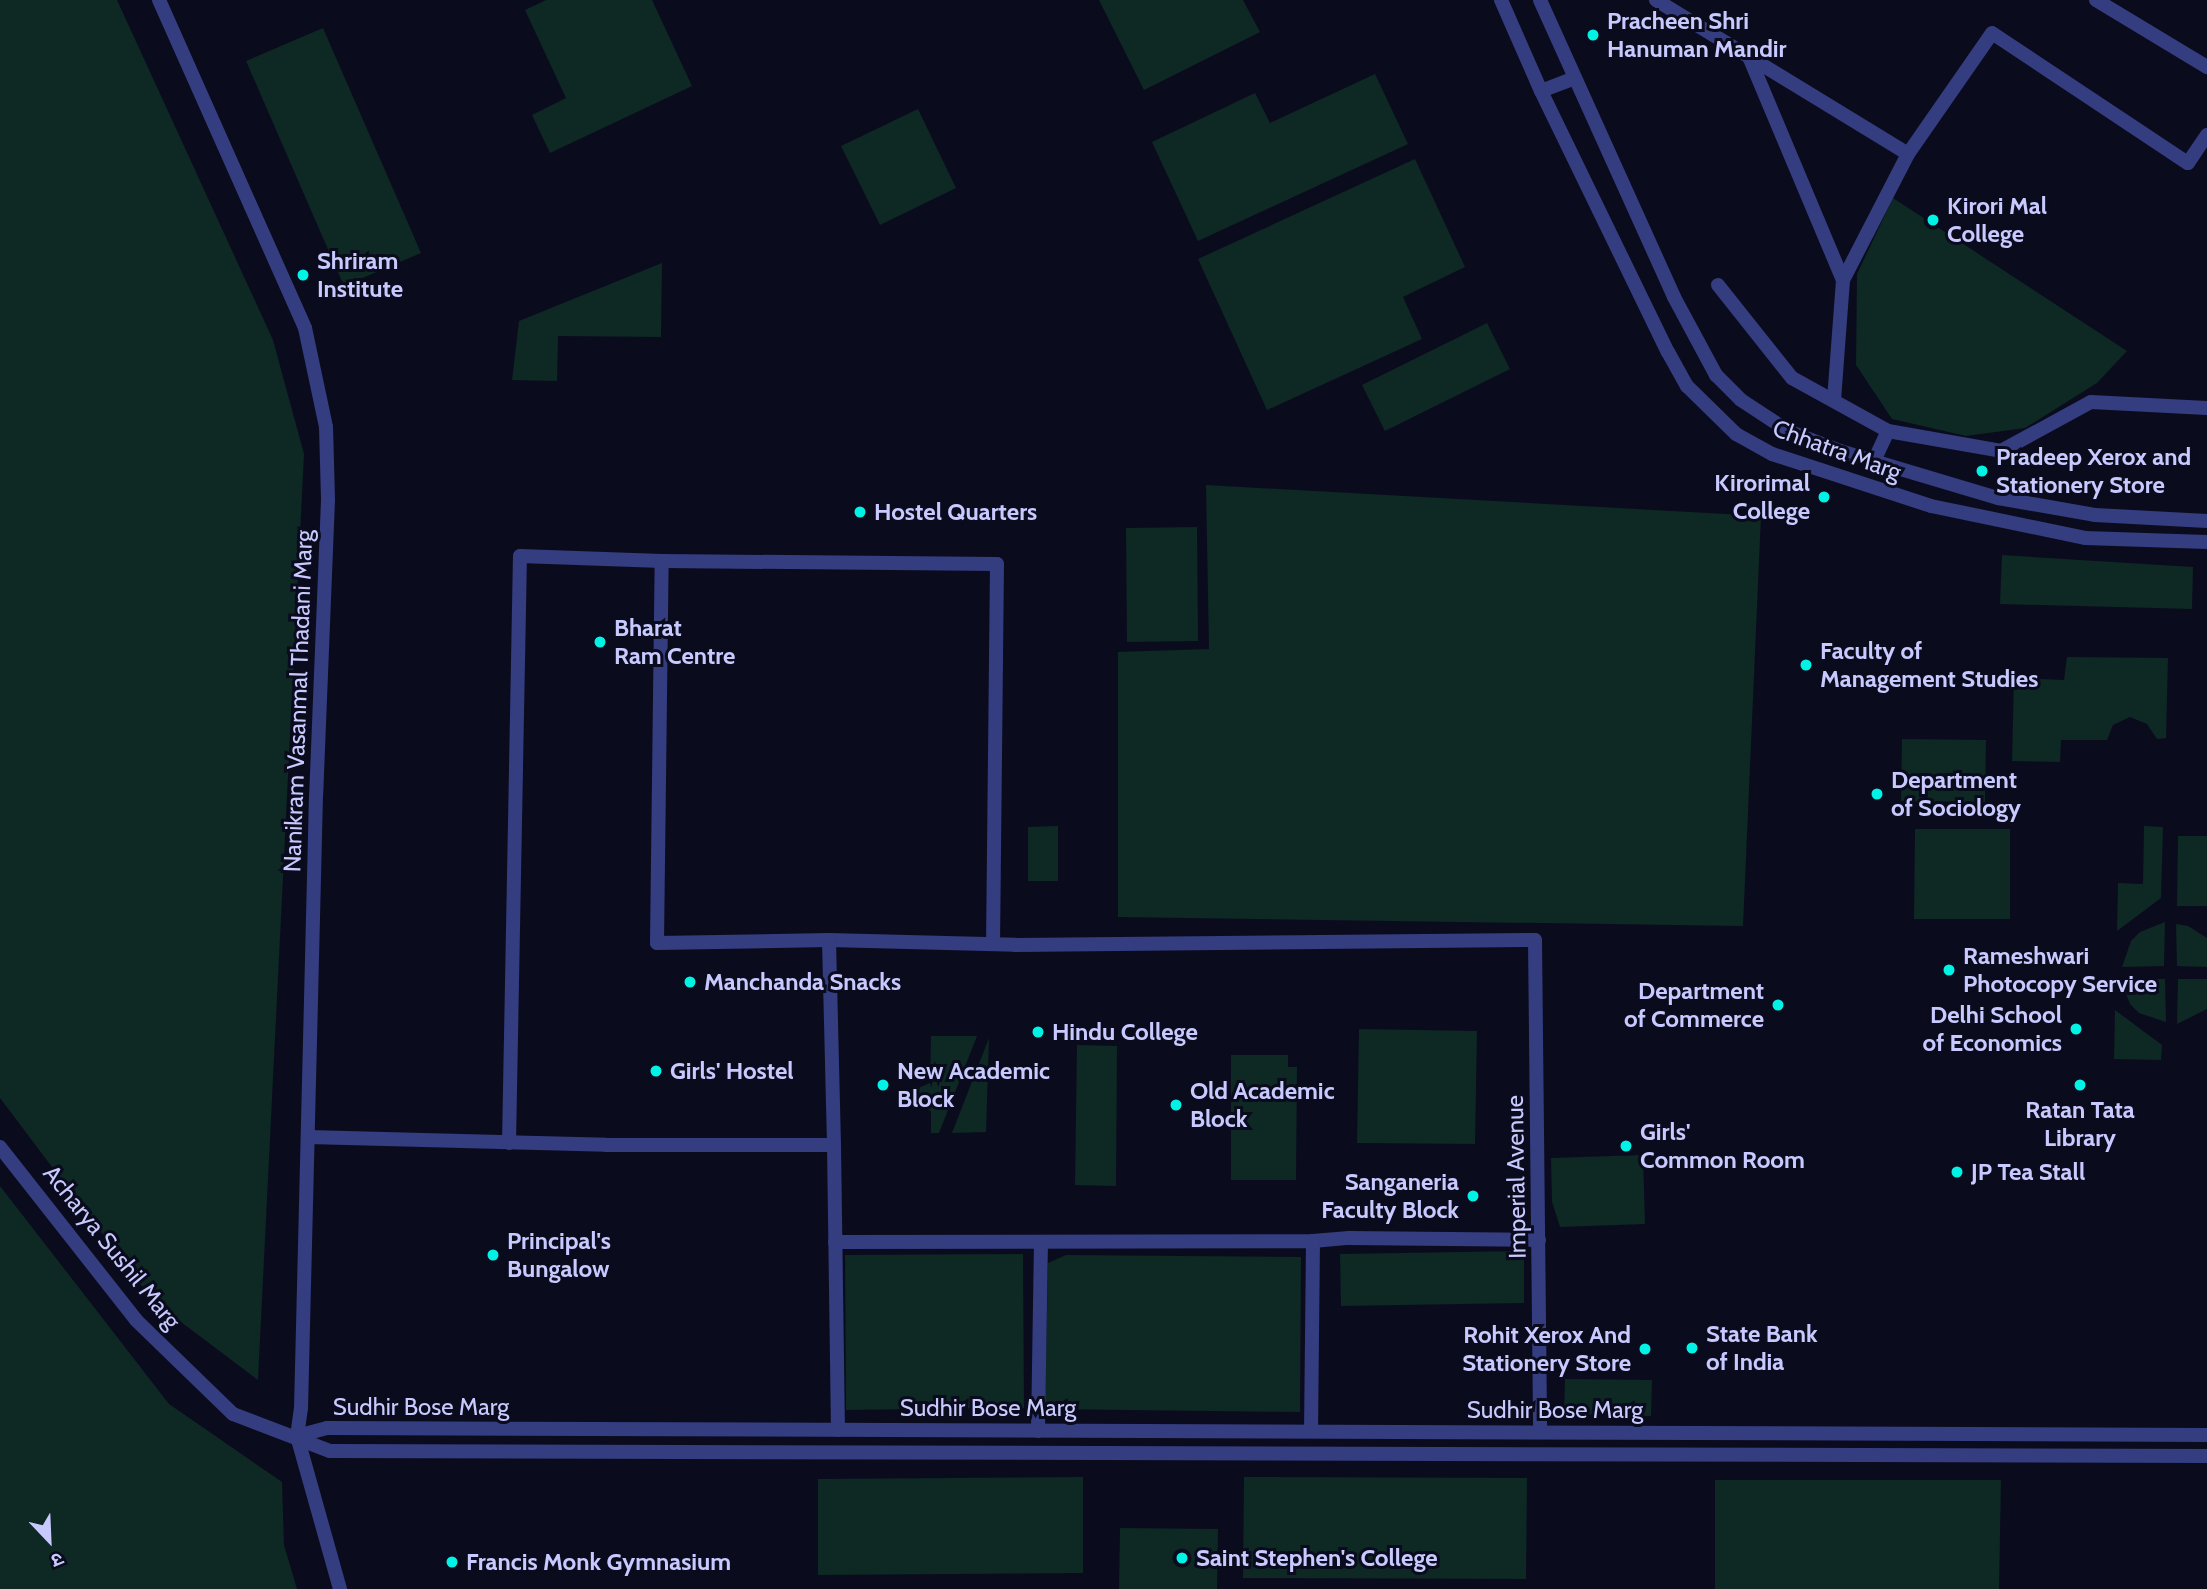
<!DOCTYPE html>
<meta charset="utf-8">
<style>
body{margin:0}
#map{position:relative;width:2207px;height:1589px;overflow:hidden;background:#0b0b1e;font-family:Cabin,"Noto Sans Devanagari",sans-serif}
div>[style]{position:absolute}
.green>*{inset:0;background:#0e2823}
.minor>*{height:14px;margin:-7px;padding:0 7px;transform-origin:7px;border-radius:7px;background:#343d7f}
.tertiary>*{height:14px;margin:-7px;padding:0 7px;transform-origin:7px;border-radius:7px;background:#343d7f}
.dots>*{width:19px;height:19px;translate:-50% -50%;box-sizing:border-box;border:4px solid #0b0b1e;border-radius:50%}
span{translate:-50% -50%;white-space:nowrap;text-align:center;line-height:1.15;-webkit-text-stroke:6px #0b0b1e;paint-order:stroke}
.poi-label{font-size:24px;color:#c8caff;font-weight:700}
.left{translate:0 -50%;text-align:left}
.right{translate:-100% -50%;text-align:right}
.street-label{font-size:24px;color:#c8caff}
.north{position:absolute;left:14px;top:1505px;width:70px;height:70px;-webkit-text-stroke:5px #0b0b1e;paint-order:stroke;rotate:157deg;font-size:19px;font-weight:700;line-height:28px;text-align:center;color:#c8caff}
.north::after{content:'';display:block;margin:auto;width:24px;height:32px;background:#c8caff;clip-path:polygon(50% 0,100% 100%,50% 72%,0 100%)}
</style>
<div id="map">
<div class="green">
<div style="clip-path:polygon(0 0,117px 0,273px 340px,304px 454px,258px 1380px,153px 1301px,0 1098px)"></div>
<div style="clip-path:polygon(546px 0,652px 0,692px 86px,550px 153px,532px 115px,566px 98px,525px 10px)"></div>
<div style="clip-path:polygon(1099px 0,1243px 0,1260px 32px,1144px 90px)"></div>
<div style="clip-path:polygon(323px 28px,421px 253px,344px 286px,246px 61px)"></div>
<div style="clip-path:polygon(1375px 74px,1408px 144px,1198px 241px,1152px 142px,1255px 93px,1270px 123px)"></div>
<div style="clip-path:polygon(918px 109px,956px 188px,880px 225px,841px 146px)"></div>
<div style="clip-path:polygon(1415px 159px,1465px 267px,1403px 297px,1422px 339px,1267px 410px,1198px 259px)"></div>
<div style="clip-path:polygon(1893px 198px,2127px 351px,2097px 383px,2025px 428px,1966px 436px,1892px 419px,1856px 365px,1857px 274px)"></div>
<div style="clip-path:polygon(662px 263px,661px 337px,558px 336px,557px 381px,512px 380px,519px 321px)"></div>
<div style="clip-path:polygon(1487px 323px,1510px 369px,1385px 431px,1362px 385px)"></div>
<div style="clip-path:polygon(1206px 485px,1761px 516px,1743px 926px,1118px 917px,1118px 652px,1209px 649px)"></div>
<div style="clip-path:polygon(1197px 527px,1198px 641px,1127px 642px,1126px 528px)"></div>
<div style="clip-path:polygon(2002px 555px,2193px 567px,2192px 609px,2000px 604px)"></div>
<div style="clip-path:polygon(2067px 657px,2168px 658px,2166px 738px,2157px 739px,2147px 724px,2130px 717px,2113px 725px,2107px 740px,2061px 740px,2060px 762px,2012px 761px,2014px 678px,2064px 680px)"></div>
<div style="clip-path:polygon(1902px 739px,1986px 740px,1985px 802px,1901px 801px)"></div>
<div style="clip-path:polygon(1058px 826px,1058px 881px,1028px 881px,1028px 827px)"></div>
<div style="clip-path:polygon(2144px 826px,2163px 827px,2161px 898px,2117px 931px,2118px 883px,2143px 884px)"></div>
<div style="clip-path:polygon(1915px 829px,2010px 829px,2010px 919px,1914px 919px)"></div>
<div style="clip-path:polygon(2178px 836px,2207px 836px,2207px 906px,2177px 906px)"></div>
<div style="clip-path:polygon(2165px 922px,2164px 966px,2122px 967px,2131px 941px,2140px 932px)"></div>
<div style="clip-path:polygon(2176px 924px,2188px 926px,2207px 938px,2207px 967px,2177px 966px)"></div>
<div style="clip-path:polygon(2120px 979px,2165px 979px,2166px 1022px,2139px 1013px,2130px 1004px)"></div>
<div style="clip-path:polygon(2178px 979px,2207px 979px,2207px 1009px,2177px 1024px)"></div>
<div style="clip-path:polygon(2115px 1010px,2162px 1045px,2161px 1060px,2114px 1059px)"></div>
<div style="clip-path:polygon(1359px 1029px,1477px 1031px,1475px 1144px,1357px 1143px)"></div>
<div style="clip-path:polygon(931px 1036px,977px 1036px,939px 1133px,931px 1133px,931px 1111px,916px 1103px,916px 1089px,930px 1083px)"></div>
<div style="clip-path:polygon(989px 1038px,986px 1132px,952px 1133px)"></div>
<div style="clip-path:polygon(1077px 1045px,1117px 1046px,1116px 1186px,1075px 1185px)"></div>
<div style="clip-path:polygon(1231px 1055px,1288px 1055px,1288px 1067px,1297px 1067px,1296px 1180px,1231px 1180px)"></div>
<div style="clip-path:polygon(1643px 1155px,1645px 1224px,1560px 1227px,1552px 1202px,1551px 1158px)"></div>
<div style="clip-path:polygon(0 1186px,169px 1404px,282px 1482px,284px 1545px,297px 1589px,0 1589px)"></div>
<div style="clip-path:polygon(1524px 1251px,1524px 1303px,1341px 1306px,1340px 1254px)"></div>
<div style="clip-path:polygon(1023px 1254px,1024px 1408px,846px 1410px,845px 1255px)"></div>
<div style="clip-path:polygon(1066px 1255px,1301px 1257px,1300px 1412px,1045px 1409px,1048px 1263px)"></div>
<div style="clip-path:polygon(1565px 1379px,1652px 1380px,1651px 1416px,1564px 1414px)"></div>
<div style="clip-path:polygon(1083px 1477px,1083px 1573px,818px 1575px,818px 1479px)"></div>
<div style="clip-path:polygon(1244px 1477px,1527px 1478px,1526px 1579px,1243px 1578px)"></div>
<div style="clip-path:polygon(1715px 1480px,2001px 1480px,1999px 1589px,1715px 1589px)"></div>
<div style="clip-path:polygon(1120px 1528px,1218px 1529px,1217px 1589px,1119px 1589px)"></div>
</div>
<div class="minor">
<div style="left:1656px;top:0;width:295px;rotate:31.4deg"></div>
<div style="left:2096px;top:0;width:130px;rotate:31.1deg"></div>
<div style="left:1750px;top:59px;width:240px;rotate:67.2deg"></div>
<div style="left:1718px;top:285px;width:119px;rotate:51.5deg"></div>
<div style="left:1792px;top:378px;width:110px;rotate:28.9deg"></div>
<div style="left:1888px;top:431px;width:115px;rotate:10deg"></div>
<div style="left:2001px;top:451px;width:102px;rotate:-28.6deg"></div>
<div style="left:2091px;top:402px;width:116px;rotate:3deg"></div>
<div style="left:1834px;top:400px;width:120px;rotate:-85.7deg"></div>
<div style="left:1843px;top:280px;width:142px;rotate:-62.7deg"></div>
<div style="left:1908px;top:154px;width:147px;rotate:-55.2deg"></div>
<div style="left:1992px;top:33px;width:235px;rotate:33.6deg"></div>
<div style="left:2188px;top:163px;width:34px;rotate:-56deg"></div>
<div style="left:1873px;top:463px;width:35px;rotate:-65deg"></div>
<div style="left:829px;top:940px;width:186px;rotate:1.5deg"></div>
<div style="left:1015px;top:945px;width:520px;rotate:-0.55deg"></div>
<div style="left:1535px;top:940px;width:492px;rotate:89.4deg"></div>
<div style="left:308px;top:1137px;width:298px;rotate:1.5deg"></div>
<div style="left:606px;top:1145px;width:228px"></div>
<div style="left:834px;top:1145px;width:285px;rotate:89.2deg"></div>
<div style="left:509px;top:1143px;width:587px;rotate:-88.93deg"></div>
<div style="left:520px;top:556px;width:142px;rotate:2deg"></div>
<div style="left:834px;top:1145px;width:205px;rotate:-91.4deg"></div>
<div style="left:829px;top:940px;width:172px;rotate:179deg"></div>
<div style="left:657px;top:943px;width:382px;rotate:-89.3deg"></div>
<div style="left:662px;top:561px;width:335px;rotate:0.5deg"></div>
<div style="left:997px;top:564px;width:380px;rotate:90.6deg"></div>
<div style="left:1313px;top:1241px;width:36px;rotate:-5deg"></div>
<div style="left:1349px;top:1238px;width:190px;rotate:0.6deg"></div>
<div style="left:835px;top:1242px;width:478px;rotate:-0.1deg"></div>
<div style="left:1313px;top:1241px;width:190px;rotate:90.6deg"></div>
<div style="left:1038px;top:1431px;width:189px;rotate:-89.1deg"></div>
</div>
<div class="tertiary">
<div style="left:159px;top:0;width:359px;rotate:66deg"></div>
<div style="left:305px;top:328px;width:101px;rotate:78deg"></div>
<div style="left:326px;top:427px;width:73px;rotate:88.4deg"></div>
<div style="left:328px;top:500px;width:295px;rotate:92.3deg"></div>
<div style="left:316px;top:795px;width:613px;rotate:91.4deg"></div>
<div style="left:301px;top:1408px;width:28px;rotate:98deg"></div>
<div style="left:297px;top:1436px;width:159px;rotate:74.3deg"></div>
<div style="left:1501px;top:0;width:99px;rotate:66.3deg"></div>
<div style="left:1541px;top:91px;width:290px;rotate:64.1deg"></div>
<div style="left:1668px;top:352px;width:39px;rotate:61deg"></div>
<div style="left:1687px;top:386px;width:69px;rotate:44.4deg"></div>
<div style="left:1736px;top:434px;width:41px;rotate:29.1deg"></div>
<div style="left:1772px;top:454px;width:167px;rotate:18.1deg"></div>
<div style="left:1931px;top:506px;width:157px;rotate:11.7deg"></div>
<div style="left:2085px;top:538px;width:122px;rotate:1.9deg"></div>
<div style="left:1540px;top:0;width:326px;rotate:65.7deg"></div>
<div style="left:1674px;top:297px;width:89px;rotate:61.7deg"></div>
<div style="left:1716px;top:375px;width:35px;rotate:45deg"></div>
<div style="left:1741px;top:400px;width:56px;rotate:33.4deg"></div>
<div style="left:1788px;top:431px;width:56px;rotate:21deg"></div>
<div style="left:1840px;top:451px;width:165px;rotate:16.6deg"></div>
<div style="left:1998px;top:498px;width:98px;rotate:9.9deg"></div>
<div style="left:2095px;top:515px;width:112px;rotate:3.1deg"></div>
<div style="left:1541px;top:91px;width:36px;rotate:-21deg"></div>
<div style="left:0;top:1147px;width:220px;rotate:51.8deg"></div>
<div style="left:136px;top:1320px;width:135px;rotate:44.1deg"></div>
<div style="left:233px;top:1414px;width:104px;rotate:20.9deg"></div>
<div style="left:330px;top:1451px;width:1877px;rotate:0.15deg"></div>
<div style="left:297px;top:1436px;width:31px;rotate:-15deg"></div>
<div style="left:327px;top:1428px;width:1880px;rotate:0.21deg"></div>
</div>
<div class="dots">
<div style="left:1593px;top:35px;background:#00f3e5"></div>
<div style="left:1933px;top:220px;background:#00f3e5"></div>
<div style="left:303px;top:275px;background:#00f3e5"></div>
<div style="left:1982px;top:471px;background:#00f3e5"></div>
<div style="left:1824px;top:497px;background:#00f3e5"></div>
<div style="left:860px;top:512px;background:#00f3e5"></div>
<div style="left:600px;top:642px;background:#00f3e5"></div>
<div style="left:1806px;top:665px;background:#00f3e5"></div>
<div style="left:1877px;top:794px;background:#00f3e5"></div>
<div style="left:1949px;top:970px;background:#00f3e5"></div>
<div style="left:690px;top:982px;background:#00f3e5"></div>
<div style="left:1778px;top:1005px;background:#00f3e5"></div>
<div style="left:2076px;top:1029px;background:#00f3e5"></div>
<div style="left:1038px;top:1032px;background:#00f3e5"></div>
<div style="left:656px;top:1071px;background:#00f3e5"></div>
<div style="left:883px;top:1085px;background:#00f3e5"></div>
<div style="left:2080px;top:1085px;background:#00f3e5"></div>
<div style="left:1176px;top:1105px;background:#00f3e5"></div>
<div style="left:1626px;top:1146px;background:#00f3e5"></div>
<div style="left:1957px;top:1172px;background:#00f3e5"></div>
<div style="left:1473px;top:1196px;background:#00f3e5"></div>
<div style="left:493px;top:1255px;background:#00f3e5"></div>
<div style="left:1692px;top:1348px;background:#00f3e5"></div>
<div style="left:1645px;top:1349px;background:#00f3e5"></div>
<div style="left:1182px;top:1558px;background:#00f3e5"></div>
<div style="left:452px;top:1562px;background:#00f3e5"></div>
</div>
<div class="poi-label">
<span class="left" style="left:1607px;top:35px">Pracheen Shri<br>Hanuman Mandir</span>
<span class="left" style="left:1947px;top:220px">Kirori Mal<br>College</span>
<span class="left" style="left:317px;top:275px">Shriram<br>Institute</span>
<span class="left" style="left:1996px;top:471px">Pradeep Xerox and<br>Stationery Store</span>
<span class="right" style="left:1810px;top:497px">Kirorimal<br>College</span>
<span class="left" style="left:874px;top:512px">Hostel Quarters</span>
<span class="left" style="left:614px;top:642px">Bharat<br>Ram Centre</span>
<span class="left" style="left:1820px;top:665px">Faculty of<br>Management Studies</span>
<span class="left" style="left:1891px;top:794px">Department<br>of Sociology</span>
<span class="left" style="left:1963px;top:970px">Rameshwari<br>Photocopy Service</span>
<span class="left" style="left:704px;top:982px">Manchanda Snacks</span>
<span class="right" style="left:1764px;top:1005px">Department<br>of Commerce</span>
<span class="right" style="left:2062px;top:1029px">Delhi School<br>of Economics</span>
<span class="left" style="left:1052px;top:1032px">Hindu College</span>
<span class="left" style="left:670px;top:1071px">Girls' Hostel</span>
<span class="left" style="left:897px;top:1085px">New Academic<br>Block</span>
<span class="left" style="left:1190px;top:1105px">Old Academic<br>Block</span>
<span style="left:2080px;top:1124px">Ratan Tata<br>Library</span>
<span class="left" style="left:1640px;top:1146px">Girls'<br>Common Room</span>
<span class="left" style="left:1971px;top:1172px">JP Tea Stall</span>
<span class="right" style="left:1459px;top:1196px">Sanganeria<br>Faculty Block</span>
<span class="left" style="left:507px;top:1255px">Principal's<br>Bungalow</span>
<span class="left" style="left:1706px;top:1348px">State Bank<br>of India</span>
<span class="right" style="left:1631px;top:1349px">Rohit Xerox And<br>Stationery Store</span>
<span class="left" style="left:1196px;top:1558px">Saint Stephen's College</span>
<span class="left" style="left:466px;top:1562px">Francis Monk Gymnasium</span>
</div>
<div class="street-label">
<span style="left:1837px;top:450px;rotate:20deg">Chhatra Marg</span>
<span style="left:298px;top:701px;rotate:-88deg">Nanikram Vasanmal Thadani Marg</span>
<span style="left:1516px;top:1177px;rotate:-91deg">Imperial Avenue</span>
<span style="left:112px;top:1247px;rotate:51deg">Acharya Sushil Marg</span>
<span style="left:421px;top:1407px">Sudhir Bose Marg</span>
<span style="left:988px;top:1408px">Sudhir Bose Marg</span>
<span style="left:1555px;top:1410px">Sudhir Bose Marg</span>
</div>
<div class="north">उ</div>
</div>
